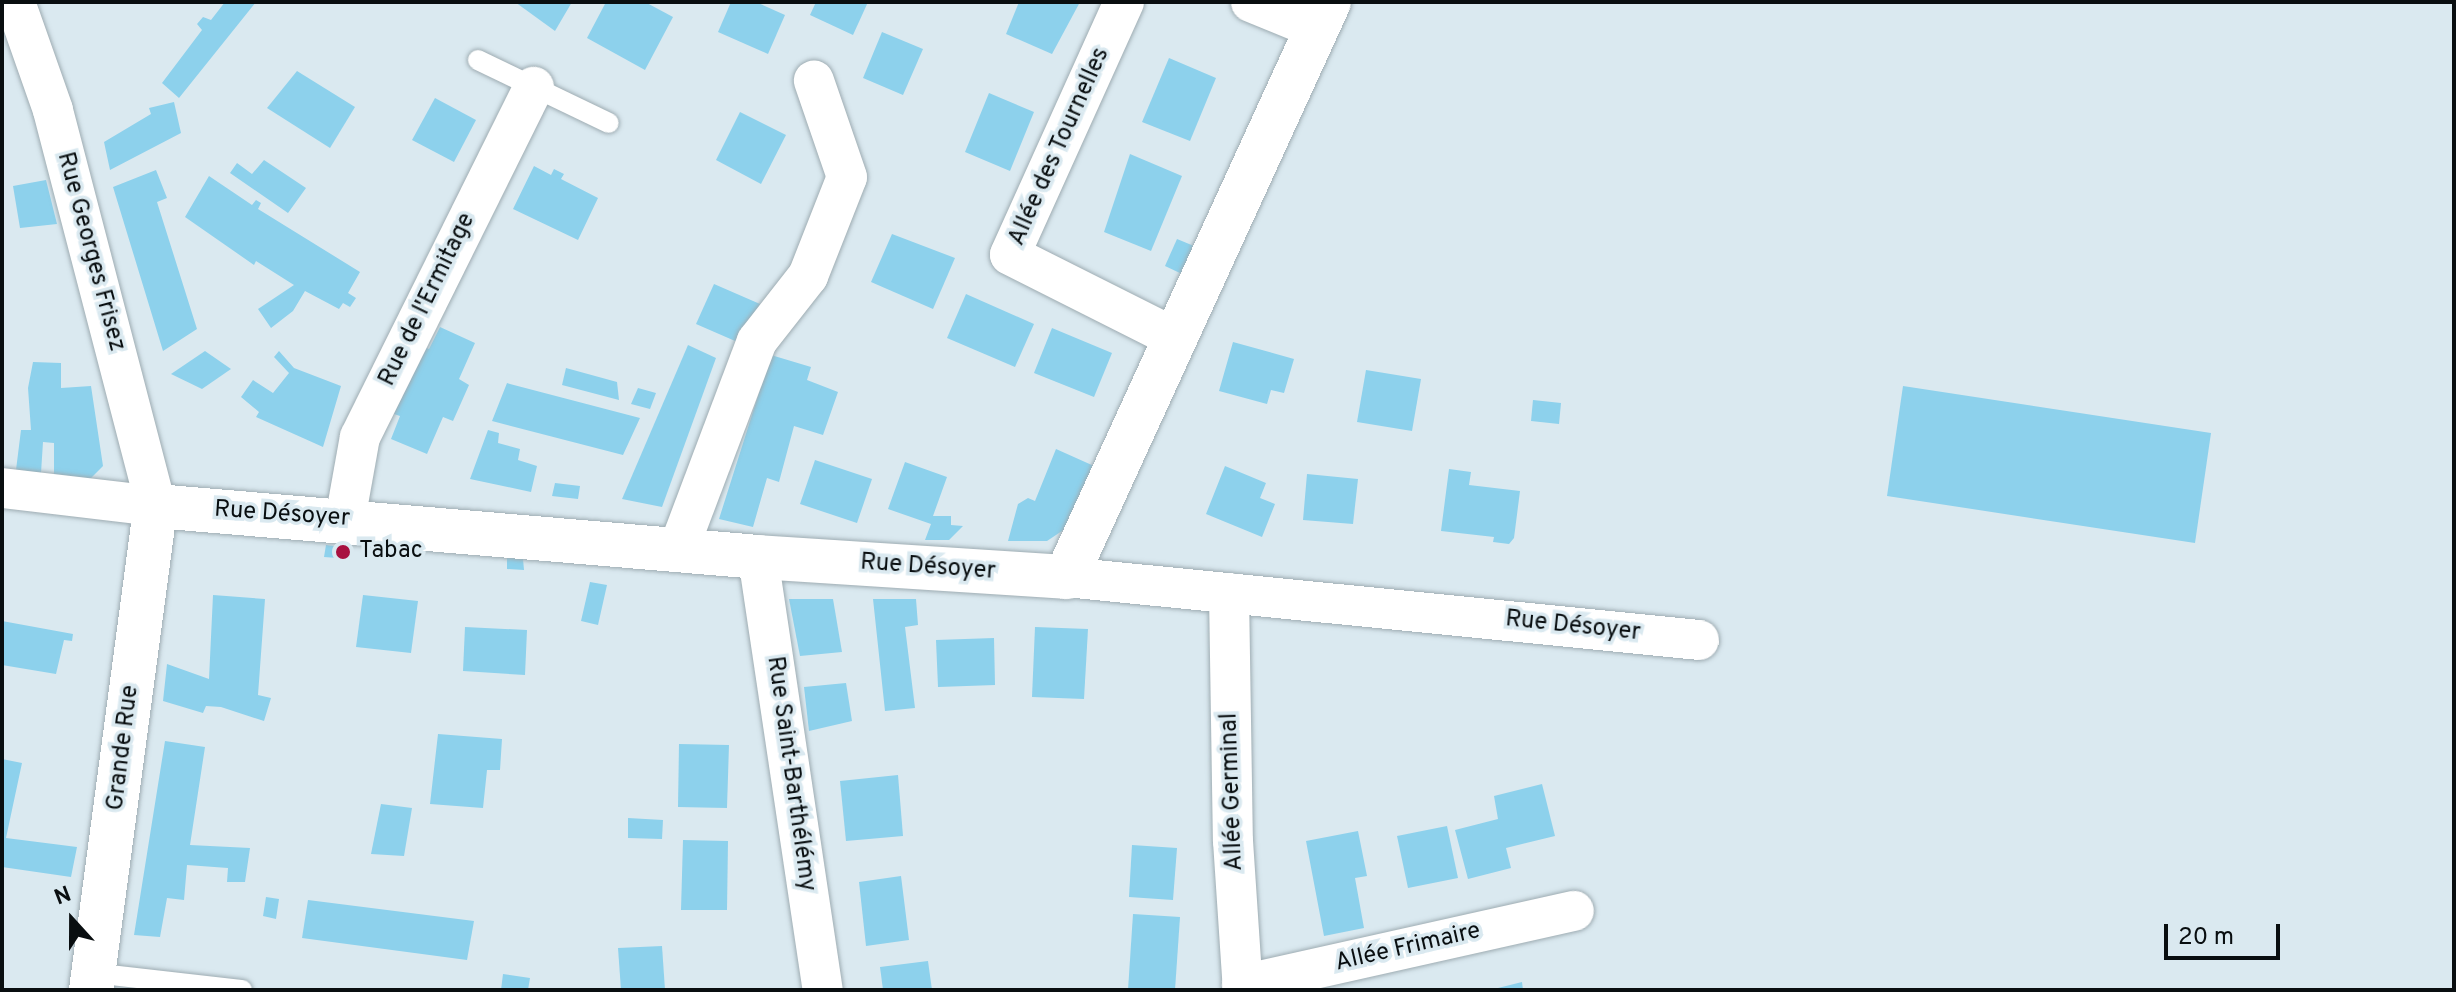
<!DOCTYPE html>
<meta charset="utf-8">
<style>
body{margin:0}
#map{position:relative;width:2456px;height:992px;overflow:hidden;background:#dae9f0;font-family:Overpass,sans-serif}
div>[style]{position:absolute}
.building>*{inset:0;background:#8dd1ec}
.roads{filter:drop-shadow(0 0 2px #9eacb2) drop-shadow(0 0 2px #9eacb2)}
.service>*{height:20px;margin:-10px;padding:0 10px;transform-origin:10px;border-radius:10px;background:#fff}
.minor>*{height:40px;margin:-20px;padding:0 20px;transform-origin:20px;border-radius:20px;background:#fff}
.tertiary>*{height:44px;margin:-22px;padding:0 22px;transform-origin:22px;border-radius:22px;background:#fff}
.dots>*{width:22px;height:22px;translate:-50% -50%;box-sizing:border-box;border:4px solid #dae9f0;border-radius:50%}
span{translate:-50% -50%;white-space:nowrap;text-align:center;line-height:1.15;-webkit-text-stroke:7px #dae9f0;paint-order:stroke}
.street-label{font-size:24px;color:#090e10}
.poi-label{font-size:24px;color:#090e10}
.left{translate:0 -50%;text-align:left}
.frame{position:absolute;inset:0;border:4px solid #090e10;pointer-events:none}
.north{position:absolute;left:32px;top:880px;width:80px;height:80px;-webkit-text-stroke:6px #dae9f0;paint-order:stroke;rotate:339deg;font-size:22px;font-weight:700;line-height:32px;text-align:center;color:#090e10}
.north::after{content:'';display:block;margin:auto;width:28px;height:36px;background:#090e10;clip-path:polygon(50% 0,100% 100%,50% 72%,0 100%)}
.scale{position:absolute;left:2164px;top:924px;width:116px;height:36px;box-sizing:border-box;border:4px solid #090e10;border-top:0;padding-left:10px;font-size:24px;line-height:28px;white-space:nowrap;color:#090e10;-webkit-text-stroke:6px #dae9f0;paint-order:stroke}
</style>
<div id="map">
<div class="building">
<div style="clip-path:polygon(225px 2px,256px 2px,179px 98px,162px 83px,202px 30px,197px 24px,203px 17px,211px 20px)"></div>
<div style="clip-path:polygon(515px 2px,572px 2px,555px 31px)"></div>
<div style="clip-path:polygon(606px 2px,645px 2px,673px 17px,645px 70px,587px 38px)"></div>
<div style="clip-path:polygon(731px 2px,756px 2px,785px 15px,768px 54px,718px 32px)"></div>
<div style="clip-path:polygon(816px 2px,868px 2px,853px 35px,810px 15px)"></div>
<div style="clip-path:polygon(1019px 2px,1080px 2px,1052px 54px,1006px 34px)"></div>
<div style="clip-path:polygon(882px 32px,923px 49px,903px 95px,863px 78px)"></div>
<div style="clip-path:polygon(1169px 58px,1216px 78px,1190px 141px,1142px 122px)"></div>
<div style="clip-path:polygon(297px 71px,355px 107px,330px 148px,267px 108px)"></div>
<div style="clip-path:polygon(989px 93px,1034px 112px,1010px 171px,965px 152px)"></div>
<div style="clip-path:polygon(435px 98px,476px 120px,454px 162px,412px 140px)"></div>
<div style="clip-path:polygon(174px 102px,181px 133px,110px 170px,104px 142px,151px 114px,149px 108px)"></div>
<div style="clip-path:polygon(740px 112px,786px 135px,761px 184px,716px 160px)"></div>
<div style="clip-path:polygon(1130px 154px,1182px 176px,1151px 251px,1104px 232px)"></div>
<div style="clip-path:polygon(264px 160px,306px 188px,288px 213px,230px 173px,237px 163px,252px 174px)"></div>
<div style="clip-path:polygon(534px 166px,551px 175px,554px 169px,564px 174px,561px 179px,598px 198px,578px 240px,513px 209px)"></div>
<div style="clip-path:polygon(156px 170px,167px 198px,157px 202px,197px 329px,163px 351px,113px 187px)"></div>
<div style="clip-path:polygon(209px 176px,252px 205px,256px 200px,261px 203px,258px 209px,360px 272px,348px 293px,356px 298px,350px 307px,343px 303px,339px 309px,305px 291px,293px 311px,271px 328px,258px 309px,294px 285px,256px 261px,254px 265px,185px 217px)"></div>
<div style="clip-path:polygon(46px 180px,57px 224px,20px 228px,13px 186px)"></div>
<div style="clip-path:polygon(892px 234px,955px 258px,933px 309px,871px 282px)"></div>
<div style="clip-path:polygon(1177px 239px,1194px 246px,1182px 274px,1165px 266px)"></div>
<div style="clip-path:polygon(714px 284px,760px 304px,742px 344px,696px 324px)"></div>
<div style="clip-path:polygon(966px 294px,1034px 324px,1015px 367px,947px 338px)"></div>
<div style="clip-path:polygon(440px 327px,475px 343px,459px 379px,469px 385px,453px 421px,443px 417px,427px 454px,391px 439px,400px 416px,394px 414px,422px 346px,429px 349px)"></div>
<div style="clip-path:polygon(1052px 328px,1112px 353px,1094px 397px,1034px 373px)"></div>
<div style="clip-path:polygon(1233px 342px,1294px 359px,1284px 393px,1271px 390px,1267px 404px,1219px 391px)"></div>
<div style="clip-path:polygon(688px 345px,716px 358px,662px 507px,622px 499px)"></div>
<div style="clip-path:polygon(205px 351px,231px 369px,202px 389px,171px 374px)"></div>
<div style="clip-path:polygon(279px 351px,294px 368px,341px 386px,323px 447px,256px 417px,259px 412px,241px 397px,253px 380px,273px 393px,289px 373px,274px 357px)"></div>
<div style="clip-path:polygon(771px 355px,811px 367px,807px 380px,838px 392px,823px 435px,794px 426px,779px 482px,767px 478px,753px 527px,719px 519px)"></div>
<div style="clip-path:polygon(33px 362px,61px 363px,61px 388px,91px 386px,103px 466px,89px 480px,54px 475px,54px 443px,43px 442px,41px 473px,16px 470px,21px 430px,31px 430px,28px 388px)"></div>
<div style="clip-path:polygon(566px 368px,617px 382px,619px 400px,562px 385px)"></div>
<div style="clip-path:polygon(1366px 370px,1421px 379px,1412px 431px,1357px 422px)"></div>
<div style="clip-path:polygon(507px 383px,510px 384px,640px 418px,623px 455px,492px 421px)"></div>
<div style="clip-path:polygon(1903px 386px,2211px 433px,2195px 543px,1887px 496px)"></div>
<div style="clip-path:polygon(638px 388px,656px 393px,650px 409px,631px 404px)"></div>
<div style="clip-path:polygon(1533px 400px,1561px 403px,1559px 424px,1531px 421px)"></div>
<div style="clip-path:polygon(488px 430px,499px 433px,498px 443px,520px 449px,518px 460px,537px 466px,531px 492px,470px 479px)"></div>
<div style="clip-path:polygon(1056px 449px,1094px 466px,1071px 525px,1047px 541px,1008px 541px,1018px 504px,1028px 498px,1035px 501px)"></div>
<div style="clip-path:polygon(815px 460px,872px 479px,857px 523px,800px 504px)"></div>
<div style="clip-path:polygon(905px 462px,947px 477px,933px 516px,951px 516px,951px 525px,963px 526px,949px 540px,925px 540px,931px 524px,888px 509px)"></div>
<div style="clip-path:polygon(1225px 466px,1266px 483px,1260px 498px,1275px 504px,1262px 537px,1206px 514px)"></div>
<div style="clip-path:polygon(1449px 469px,1471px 472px,1469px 485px,1520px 491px,1514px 538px,1509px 544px,1493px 542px,1494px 537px,1441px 531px)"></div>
<div style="clip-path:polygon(1307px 474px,1358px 479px,1353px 524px,1303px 520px)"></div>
<div style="clip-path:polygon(555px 483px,580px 486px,578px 499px,552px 496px)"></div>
<div style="clip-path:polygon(326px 545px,352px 548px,351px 559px,324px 557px)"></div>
<div style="clip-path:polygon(507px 558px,523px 559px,524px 570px,507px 569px)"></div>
<div style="clip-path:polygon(590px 582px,607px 585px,598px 625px,581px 621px)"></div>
<div style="clip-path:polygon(213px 595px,265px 599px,258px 695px,271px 698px,264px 721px,221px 707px,206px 706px,203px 713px,163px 701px,167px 664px,209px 679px)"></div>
<div style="clip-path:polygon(363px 595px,418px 601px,411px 653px,356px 647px)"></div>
<div style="clip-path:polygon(789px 599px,833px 599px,842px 652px,800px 656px)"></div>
<div style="clip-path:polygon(873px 599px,916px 599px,918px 625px,905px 627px,915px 708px,885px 711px)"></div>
<div style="clip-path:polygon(2px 621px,73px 634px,72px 641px,64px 640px,56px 674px,2px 665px)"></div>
<div style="clip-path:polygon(465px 627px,527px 630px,525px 675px,463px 671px)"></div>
<div style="clip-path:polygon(1035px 627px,1088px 629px,1084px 699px,1032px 697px)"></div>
<div style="clip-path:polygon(994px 638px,995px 685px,938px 687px,936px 640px)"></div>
<div style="clip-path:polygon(846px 683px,852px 721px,809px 731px,804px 687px)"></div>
<div style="clip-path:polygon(438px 734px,502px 739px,500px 770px,487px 770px,483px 808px,430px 804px)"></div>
<div style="clip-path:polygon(165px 741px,205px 747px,190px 845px,250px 848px,245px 882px,227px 882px,228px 868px,187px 865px,184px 900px,167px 898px,160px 937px,134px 935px)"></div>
<div style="clip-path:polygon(679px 744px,729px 745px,727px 808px,678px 807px)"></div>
<div style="clip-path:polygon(2px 759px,22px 763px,6px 838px,77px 847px,71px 877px,2px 867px)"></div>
<div style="clip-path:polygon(898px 775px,903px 836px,846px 841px,840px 781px)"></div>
<div style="clip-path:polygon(1542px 784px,1555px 836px,1506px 848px,1511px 868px,1468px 879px,1455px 830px,1498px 819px,1494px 796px)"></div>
<div style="clip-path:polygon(381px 804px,412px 808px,404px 856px,371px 854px)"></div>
<div style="clip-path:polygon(628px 818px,663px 820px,662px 839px,628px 838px)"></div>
<div style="clip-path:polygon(1447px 826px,1458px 878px,1408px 888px,1397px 836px)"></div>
<div style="clip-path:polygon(1358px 831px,1367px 876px,1355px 878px,1364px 928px,1324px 936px,1306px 841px)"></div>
<div style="clip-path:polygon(683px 840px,728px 841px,727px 910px,681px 910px)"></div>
<div style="clip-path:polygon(1132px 845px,1177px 848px,1173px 900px,1129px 897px)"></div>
<div style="clip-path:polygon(901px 876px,909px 940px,866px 946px,859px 882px)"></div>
<div style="clip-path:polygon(266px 897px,279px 899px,276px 919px,263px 916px)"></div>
<div style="clip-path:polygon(308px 900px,474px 921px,467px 960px,302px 938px)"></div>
<div style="clip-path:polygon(1133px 914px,1180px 917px,1175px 990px,1128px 990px)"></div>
<div style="clip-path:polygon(662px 946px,665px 990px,621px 990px,618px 948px)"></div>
<div style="clip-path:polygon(928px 961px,932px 990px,883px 990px,880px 967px)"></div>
<div style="clip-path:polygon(503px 974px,530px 978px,528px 990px,501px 990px)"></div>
<div style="clip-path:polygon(1522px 982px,1523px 990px,1494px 990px,1494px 989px)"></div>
</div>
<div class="roads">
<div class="service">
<div style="left:478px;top:60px;width:145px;rotate:25.7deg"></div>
<div style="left:93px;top:973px;width:150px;rotate:6.5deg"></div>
</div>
<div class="minor">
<div style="left:1124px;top:2px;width:277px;rotate:114.3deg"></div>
<div style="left:1010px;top:255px;width:185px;rotate:26.7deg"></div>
<div style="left:1251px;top:2px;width:71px;rotate:22.2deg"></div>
<div style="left:2px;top:488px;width:155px;rotate:6.7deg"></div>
<div style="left:156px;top:506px;width:409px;rotate:-104.6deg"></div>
<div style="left:53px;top:110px;width:114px;rotate:-109.4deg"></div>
<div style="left:345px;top:520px;width:84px;rotate:-79.8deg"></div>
<div style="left:360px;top:437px;width:391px;rotate:-63.6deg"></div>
<div style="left:678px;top:550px;width:223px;rotate:-69.3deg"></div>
<div style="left:757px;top:341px;width:83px;rotate:-51.9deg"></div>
<div style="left:808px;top:276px;width:106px;rotate:-68.5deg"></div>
<div style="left:847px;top:177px;width:102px;rotate:-109deg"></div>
<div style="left:758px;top:557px;width:438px;rotate:81.5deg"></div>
<div style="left:1066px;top:577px;width:636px;rotate:5.68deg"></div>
<div style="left:1229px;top:593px;width:248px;rotate:89.1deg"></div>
<div style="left:1233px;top:841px;width:149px;rotate:86.2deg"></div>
<div style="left:1242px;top:985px;width:340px;rotate:-12.6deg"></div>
</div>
<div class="tertiary">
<div style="left:91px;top:990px;width:488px;rotate:-82.4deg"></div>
<div style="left:156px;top:506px;width:604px;rotate:4.84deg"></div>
<div style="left:758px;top:557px;width:309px;rotate:3.7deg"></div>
<div style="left:1066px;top:577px;width:632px;rotate:-65.42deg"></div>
</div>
</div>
<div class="dots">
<div style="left:343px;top:552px;background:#a81140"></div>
</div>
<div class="street-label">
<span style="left:1060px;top:147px;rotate:-66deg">Allée des Tournelles</span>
<span style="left:90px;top:252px;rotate:75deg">Rue Georges Frisez</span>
<span style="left:428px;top:300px;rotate:-64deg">Rue de l'Ermitage</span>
<span style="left:282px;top:515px;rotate:4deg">Rue Désoyer</span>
<span style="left:928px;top:568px;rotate:4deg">Rue Désoyer</span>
<span style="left:1573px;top:627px;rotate:6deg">Rue Désoyer</span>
<span style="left:124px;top:748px;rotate:-83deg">Grande Rue</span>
<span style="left:790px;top:774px;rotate:82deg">Rue Saint-Barthélémy</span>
<span style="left:1233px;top:792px;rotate:-92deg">Allée Germinal</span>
<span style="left:1408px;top:948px;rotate:-13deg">Allée Frimaire</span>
</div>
<div class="poi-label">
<span class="left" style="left:359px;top:552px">Tabac</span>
</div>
<div class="frame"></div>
<div class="north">N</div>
<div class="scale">20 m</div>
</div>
